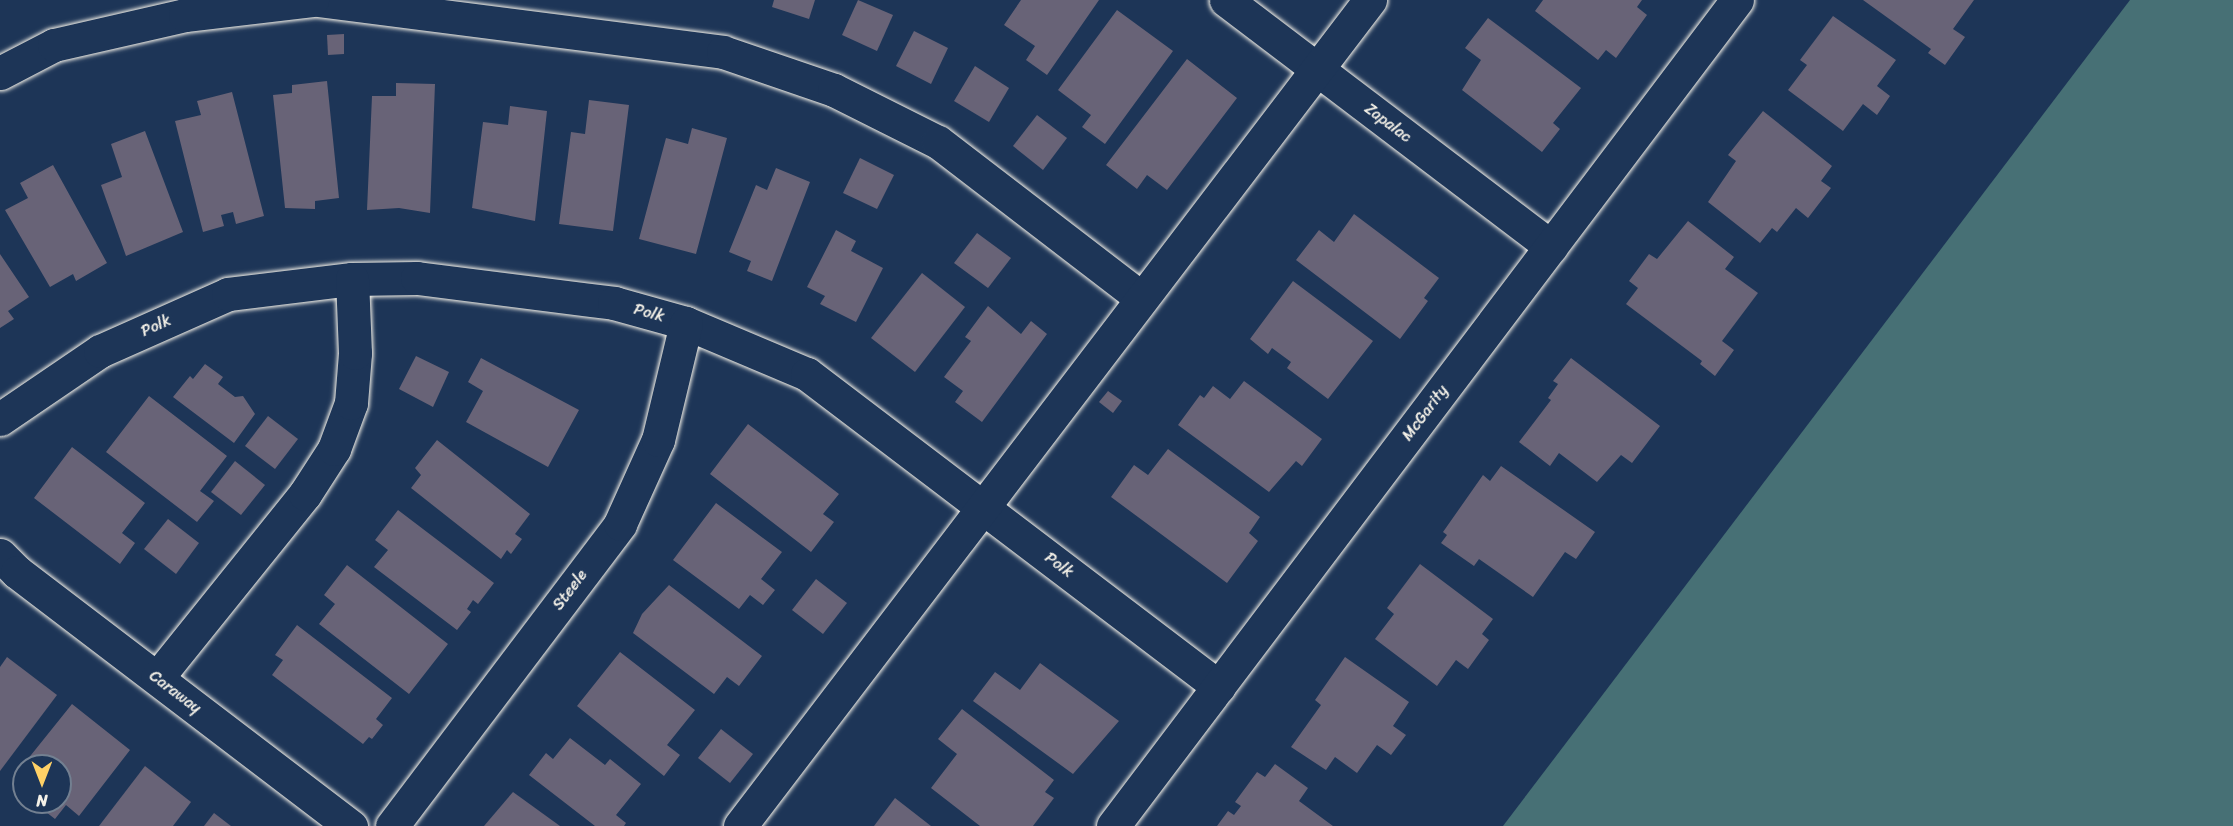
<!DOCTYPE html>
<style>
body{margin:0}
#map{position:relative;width:2233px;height:826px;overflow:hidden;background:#1d3557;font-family:Sriracha,sans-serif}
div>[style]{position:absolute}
.green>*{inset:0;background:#477075}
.building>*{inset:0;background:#686377}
.roads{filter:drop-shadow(0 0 2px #f4f1e8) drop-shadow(0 0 2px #f4f1e8)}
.minor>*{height:33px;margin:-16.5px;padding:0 16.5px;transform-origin:16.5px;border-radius:16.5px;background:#1d3557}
span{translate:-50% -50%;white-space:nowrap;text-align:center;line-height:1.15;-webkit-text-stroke:6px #1d3557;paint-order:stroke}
.street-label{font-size:16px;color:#f4f1e8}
.north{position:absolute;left:12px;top:754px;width:60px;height:60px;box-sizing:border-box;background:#1d3557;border:2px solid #738091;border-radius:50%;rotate:180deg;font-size:16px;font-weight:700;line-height:24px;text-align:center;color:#f4f1e8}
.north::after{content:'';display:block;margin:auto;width:21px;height:27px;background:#ffd166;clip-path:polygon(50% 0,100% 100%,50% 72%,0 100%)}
</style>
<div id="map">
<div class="green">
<div style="clip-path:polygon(2130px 0,2233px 0,2233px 826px,1503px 826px)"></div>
</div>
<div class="building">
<div style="clip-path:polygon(774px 0,815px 0,809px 19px,772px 7px)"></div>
<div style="clip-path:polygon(858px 0,893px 15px,877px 51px,842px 35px)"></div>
<div style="clip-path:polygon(1021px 0,1099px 0,1047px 75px,1026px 60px,1035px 46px,1004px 25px)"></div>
<div style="clip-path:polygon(1543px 0,1642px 0,1637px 7px,1647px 15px,1616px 58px,1606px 50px,1598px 60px,1535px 11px)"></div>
<div style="clip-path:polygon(1863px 0,1974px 0,1953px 29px,1965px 37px,1945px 65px,1928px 53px,1931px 49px)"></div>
<div style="clip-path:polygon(1117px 10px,1173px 51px,1105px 144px,1082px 127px,1091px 115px,1058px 90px)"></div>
<div style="clip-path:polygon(1833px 16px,1896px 60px,1877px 86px,1890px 96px,1877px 115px,1863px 104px,1843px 131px,1788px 90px,1807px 65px,1800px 60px)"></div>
<div style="clip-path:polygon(1488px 18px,1581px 88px,1553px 123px,1560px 129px,1542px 152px,1462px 90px,1481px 60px,1465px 48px)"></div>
<div style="clip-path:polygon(914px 31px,948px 48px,931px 84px,896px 66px)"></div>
<div style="clip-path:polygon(344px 34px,344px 54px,328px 55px,327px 35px)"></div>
<div style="clip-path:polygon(1187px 59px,1237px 98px,1167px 190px,1147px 175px,1137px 189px,1106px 165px)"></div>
<div style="clip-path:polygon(975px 66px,1009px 88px,989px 122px,954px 101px)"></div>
<div style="clip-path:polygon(327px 81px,339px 198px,315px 201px,315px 209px,285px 208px,273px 95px,292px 93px,292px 85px)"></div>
<div style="clip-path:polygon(396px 83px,435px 84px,430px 213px,399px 208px,367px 210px,372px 96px,396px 96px)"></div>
<div style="clip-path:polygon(232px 92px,264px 216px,236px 224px,233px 212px,221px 215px,224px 226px,203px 232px,175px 121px,201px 115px,197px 101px)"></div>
<div style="clip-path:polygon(589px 100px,629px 105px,613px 231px,559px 224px,571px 132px,585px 134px)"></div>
<div style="clip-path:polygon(510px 106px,547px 111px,535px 221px,472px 208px,483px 122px,508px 125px)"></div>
<div style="clip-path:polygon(1763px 111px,1832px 166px,1821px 181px,1831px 188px,1808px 218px,1796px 208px,1777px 232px,1772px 228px,1760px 243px,1708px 202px,1736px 161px,1728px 155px)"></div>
<div style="clip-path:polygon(1037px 115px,1067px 138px,1043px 170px,1013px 146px)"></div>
<div style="clip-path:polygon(692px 128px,727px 138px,696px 254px,639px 239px,666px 138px,688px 144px)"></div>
<div style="clip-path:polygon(145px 131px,183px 232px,126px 256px,101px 185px,122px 177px,111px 144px)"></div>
<div style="clip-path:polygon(860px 158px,894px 175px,877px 209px,843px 193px)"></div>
<div style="clip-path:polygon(53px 165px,107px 263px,76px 281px,73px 274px,50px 287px,5px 210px,28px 198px,20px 183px)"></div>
<div style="clip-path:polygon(776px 168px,810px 182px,772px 281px,747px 271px,751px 261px,729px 252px,756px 185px,767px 190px)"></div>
<div style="clip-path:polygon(1354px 214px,1439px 278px,1424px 298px,1428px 301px,1400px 339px,1296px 260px,1319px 230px,1334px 242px)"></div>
<div style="clip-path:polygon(1688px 221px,1734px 257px,1725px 269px,1758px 293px,1722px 341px,1734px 350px,1715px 376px,1700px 364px,1702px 361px,1626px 304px,1638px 288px,1629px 281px,1649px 254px,1657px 259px)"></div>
<div style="clip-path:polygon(836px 230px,856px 241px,851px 251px,883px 268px,856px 322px,820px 304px,825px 296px,807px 287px)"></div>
<div style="clip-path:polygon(977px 233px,1011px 258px,988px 288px,954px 263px)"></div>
<div style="clip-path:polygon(0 254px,29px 297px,8px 311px,14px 319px,0 328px)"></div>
<div style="clip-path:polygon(922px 273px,965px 307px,915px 372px,871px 338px)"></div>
<div style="clip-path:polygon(1293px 281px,1373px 341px,1328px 399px,1287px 368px,1291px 362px,1272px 348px,1268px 354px,1250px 339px)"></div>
<div style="clip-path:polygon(988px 306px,1021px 334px,1031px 321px,1047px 334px,982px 422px,955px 402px,963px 391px,944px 377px,971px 341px,965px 337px)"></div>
<div style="clip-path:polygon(416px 356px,449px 372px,433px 407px,399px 389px)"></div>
<div style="clip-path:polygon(481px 358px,579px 410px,548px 467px,466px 422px,483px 391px,468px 382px)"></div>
<div style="clip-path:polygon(1571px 358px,1660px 426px,1632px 463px,1621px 455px,1597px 482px,1559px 453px,1550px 466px,1519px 442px,1551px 400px,1548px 398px,1558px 384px,1553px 381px)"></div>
<div style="clip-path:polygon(205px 364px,223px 377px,218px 384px,235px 397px,243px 396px,255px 414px,234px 443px,173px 397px,190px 376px,193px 379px)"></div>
<div style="clip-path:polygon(1244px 381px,1322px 439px,1302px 466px,1296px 461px,1269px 492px,1178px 425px,1200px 395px,1204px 398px,1213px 386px,1230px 399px)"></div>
<div style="clip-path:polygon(1108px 391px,1122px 401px,1113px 413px,1099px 402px)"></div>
<div style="clip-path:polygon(149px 396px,227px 456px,200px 491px,214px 501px,197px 522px,106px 452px)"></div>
<div style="clip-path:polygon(268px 416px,298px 439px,275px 469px,245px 446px)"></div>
<div style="clip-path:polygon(748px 424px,839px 494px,823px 514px,834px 522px,811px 552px,710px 474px)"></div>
<div style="clip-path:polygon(437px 440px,530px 514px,515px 534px,522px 539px,511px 554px,507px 550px,501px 559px,411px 488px,421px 475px,415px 468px)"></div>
<div style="clip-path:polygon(72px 447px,145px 503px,122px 533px,135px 543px,120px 564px,34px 498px)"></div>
<div style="clip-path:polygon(1168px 449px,1260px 517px,1249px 533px,1258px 541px,1227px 583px,1111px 497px,1134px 465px,1148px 475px)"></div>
<div style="clip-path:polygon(235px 461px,265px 485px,241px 515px,211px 492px)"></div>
<div style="clip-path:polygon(1501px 466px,1595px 532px,1576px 559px,1565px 552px,1533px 597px,1479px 559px,1474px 566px,1441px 543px,1447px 535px,1443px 532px,1483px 475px,1490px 481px)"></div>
<div style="clip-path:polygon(716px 503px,782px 552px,761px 579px,775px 590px,763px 605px,750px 595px,739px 609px,673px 560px)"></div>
<div style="clip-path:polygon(398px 510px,494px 583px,478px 604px,473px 600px,467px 609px,471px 612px,457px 630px,374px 567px,388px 550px,375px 540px)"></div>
<div style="clip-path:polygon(168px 519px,199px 543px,176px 574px,144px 549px)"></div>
<div style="clip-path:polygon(1420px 564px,1493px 619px,1482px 634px,1489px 640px,1468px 669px,1456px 660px,1437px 686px,1375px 639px,1394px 614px,1387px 608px)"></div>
<div style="clip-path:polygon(347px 565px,448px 644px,409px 694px,319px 624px,335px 604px,324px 595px)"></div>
<div style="clip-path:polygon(816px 579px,847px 603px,823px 634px,792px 610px)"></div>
<div style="clip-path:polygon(669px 585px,762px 656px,739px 686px,727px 677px,714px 694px,633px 633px,642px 614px)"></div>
<div style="clip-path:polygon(297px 625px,392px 698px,376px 719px,383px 725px,372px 739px,369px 737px,363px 744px,272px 675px,283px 660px,275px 655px)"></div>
<div style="clip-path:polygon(620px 652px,695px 710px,667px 745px,680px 755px,664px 776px,577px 706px)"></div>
<div style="clip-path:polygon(7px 657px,57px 695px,0 771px,0 667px)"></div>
<div style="clip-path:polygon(1345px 657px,1409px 702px,1393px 726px,1406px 735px,1391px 755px,1377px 745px,1357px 773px,1335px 757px,1326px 770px,1291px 747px,1321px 705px,1315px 700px)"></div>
<div style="clip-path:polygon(1040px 663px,1119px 721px,1073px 774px,973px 701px,995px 672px,1020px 690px)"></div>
<div style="clip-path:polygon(72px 704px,130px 750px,79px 816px,66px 805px,55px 819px,37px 805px,60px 802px,60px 766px,24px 766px,24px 774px,19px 770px)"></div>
<div style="clip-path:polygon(962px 709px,1054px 780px,1045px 792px,1054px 798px,1033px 826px,980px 826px,931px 788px,957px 754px,938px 739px)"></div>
<div style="clip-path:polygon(721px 729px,753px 754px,730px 783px,698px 758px)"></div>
<div style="clip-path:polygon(570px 738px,605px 765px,610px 759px,641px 784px,616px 815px,626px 823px,624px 826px,595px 826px,529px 775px,546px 753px,553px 759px)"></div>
<div style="clip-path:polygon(1275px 764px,1308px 788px,1299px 801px,1333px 826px,1217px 826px,1228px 811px,1234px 815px,1241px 806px,1235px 802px,1257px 772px,1265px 777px)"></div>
<div style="clip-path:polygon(145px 766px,191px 802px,173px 826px,99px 826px)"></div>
<div style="clip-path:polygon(513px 792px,560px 826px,484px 826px)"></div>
<div style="clip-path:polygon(895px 798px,931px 826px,874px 826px)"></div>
<div style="clip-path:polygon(214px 813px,231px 826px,204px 826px)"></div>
</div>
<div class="roads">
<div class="minor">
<div style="left:318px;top:0;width:408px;rotate:7.3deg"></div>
<div style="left:723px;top:52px;width:117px;rotate:18.9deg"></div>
<div style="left:834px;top:90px;width:116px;rotate:26.6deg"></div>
<div style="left:938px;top:142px;width:256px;rotate:37.5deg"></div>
<div style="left:1226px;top:0;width:408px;rotate:37.2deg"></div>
<div style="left:0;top:73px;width:61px;rotate:-27.4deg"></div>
<div style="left:54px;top:45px;width:134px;rotate:-12.9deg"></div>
<div style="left:185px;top:15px;width:128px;rotate:-6.7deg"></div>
<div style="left:0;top:419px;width:121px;rotate:-34.2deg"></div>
<div style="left:100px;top:351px;width:140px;rotate:-24deg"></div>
<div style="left:228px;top:294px;width:125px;rotate:-6.9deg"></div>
<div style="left:352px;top:279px;width:65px;rotate:-0.9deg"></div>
<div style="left:417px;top:278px;width:199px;rotate:7.2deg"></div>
<div style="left:614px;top:303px;width:75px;rotate:15.5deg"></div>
<div style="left:686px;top:323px;width:131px;rotate:22.9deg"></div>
<div style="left:807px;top:374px;width:517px;rotate:37.22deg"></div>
<div style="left:0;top:555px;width:24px;rotate:45deg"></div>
<div style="left:17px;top:572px;width:420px;rotate:37.3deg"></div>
<div style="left:157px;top:678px;width:236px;rotate:-51.2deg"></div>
<div style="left:305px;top:494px;width:54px;rotate:-57.2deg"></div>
<div style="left:334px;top:449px;width:49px;rotate:-69.7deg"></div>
<div style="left:351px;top:403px;width:50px;rotate:-85.4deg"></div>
<div style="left:355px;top:353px;width:74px;rotate:-92.3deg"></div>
<div style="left:392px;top:826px;width:378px;rotate:-52.9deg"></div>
<div style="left:620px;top:524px;width:92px;rotate:-65.7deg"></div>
<div style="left:658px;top:440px;width:120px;rotate:-76.5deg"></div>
<div style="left:740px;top:826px;width:1039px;rotate:-52.67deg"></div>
<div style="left:1113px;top:826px;width:1035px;rotate:-52.93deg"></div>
</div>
</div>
<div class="street-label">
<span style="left:1388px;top:123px;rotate:37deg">Zapalac</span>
<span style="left:649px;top:313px;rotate:16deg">Polk</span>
<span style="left:156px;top:326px;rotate:-24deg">Polk</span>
<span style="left:1425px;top:413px;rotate:-53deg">McGarity</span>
<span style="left:1059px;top:565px;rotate:37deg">Polk</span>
<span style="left:570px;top:590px;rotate:-53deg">Steele</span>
<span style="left:175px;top:692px;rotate:37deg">Caraway</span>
</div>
<div class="north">N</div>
</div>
